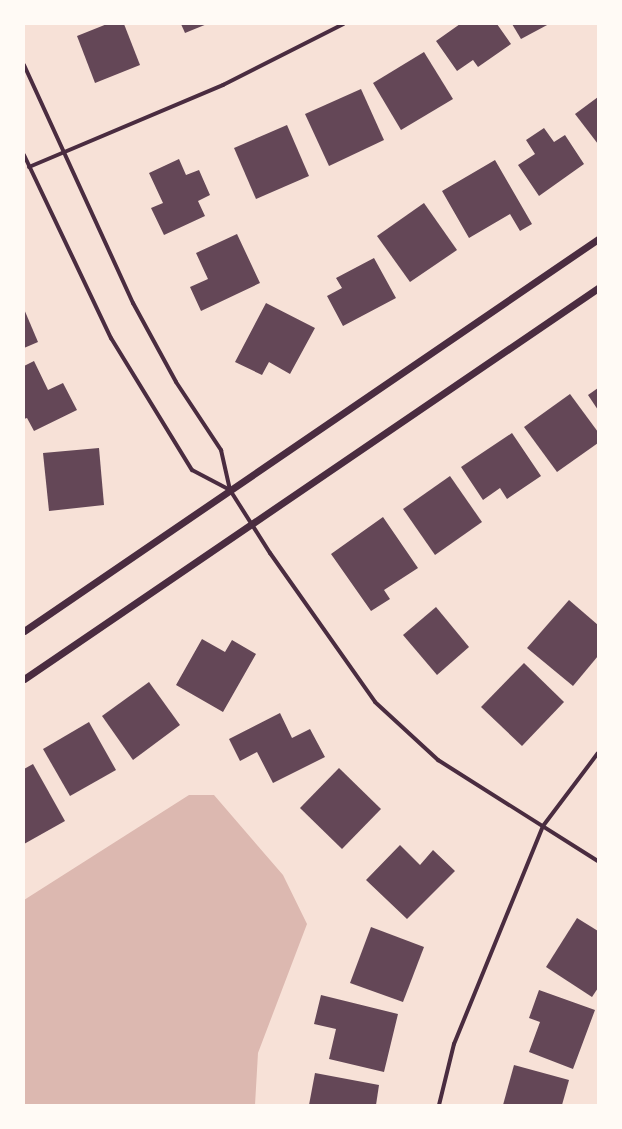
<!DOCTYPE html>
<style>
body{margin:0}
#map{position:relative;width:622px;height:1129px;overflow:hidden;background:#f7e1d7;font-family:Mulish,sans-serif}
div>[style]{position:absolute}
.water>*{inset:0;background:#dcb8b0}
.building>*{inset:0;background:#644757}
.minor>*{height:4px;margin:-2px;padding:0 2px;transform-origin:2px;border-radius:2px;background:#4a2c40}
.tertiary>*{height:7px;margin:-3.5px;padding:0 3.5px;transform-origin:3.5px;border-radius:3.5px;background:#4a2c40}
span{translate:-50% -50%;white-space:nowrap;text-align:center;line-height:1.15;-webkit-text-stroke:3px #fffaf5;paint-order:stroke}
.frame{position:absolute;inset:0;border:25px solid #fffaf5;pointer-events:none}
</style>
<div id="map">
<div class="water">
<div style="clip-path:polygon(189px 795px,214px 795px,283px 875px,307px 924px,258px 1053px,255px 1105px,24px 1105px,24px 900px)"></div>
</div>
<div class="building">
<div style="clip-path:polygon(107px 24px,124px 24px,140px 65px,95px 83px,77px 36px)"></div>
<div style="clip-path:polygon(181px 24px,207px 24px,185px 33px)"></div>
<div style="clip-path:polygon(460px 24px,497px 24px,511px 44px,478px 67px,473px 60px,457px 71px,436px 41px)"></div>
<div style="clip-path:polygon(512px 24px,549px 24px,521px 39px)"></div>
<div style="clip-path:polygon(424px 52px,453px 99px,401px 130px,373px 83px)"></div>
<div style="clip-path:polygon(361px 89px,384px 140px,329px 166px,305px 114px)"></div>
<div style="clip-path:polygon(598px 97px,598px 144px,575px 114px)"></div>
<div style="clip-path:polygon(287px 125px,309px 176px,256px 199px,234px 148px)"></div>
<div style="clip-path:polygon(544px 128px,554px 142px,565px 135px,584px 164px,539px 196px,518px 165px,535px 154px,526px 140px)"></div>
<div style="clip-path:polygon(179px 159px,186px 175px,199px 170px,210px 195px,198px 201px,205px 216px,164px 235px,151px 208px,163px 203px,149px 173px)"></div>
<div style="clip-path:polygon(495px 160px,532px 224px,520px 231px,510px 214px,469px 238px,442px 191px)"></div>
<div style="clip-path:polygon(424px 203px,457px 250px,410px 282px,377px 236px)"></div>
<div style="clip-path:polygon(237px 234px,260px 283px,201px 311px,190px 287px,208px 279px,196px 253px)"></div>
<div style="clip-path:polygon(374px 258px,396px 298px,343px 326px,327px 296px,342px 288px,336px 278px)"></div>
<div style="clip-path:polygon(266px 303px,315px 328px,290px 374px,269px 362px,262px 375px,235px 362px)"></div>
<div style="clip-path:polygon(24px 309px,38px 342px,24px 348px)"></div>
<div style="clip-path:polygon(34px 361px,48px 390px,63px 383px,77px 410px,34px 431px,27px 418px,24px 419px,24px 366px)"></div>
<div style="clip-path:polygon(598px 388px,598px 410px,588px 395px)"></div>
<div style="clip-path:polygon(570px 394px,598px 432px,598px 443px,557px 472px,524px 427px)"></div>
<div style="clip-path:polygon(512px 433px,541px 476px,507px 499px,500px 488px,483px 500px,461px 467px)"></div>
<div style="clip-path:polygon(99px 448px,104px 505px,49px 511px,43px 453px)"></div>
<div style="clip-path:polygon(450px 476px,482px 522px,435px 555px,403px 509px)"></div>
<div style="clip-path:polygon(383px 517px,418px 568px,384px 590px,390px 599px,371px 611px,331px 554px)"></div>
<div style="clip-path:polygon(569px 600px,598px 625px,598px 656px,573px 686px,527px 648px)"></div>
<div style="clip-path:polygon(436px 607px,469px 647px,437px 675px,403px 635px)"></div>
<div style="clip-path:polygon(202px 639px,225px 652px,232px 640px,256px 654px,223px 712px,176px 685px)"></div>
<div style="clip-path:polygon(524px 663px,564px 702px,522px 746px,481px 707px)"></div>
<div style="clip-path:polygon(149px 682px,180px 725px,133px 760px,102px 716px)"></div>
<div style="clip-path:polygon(280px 713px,292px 738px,310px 729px,325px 757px,273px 783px,257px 752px,240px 761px,229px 739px)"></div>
<div style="clip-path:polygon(89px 722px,116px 770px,70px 796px,43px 749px)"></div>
<div style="clip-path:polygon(33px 764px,65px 821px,24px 844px,24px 769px)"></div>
<div style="clip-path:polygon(339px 768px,381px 809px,342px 849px,300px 808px)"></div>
<div style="clip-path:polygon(400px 845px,420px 865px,433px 850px,455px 871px,407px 919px,366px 880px)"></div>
<div style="clip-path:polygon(577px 918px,598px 931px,598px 988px,592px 997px,546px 967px)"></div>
<div style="clip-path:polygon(371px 927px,424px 947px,403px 1002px,350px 983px)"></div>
<div style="clip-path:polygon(539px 990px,595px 1010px,573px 1069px,529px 1052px,540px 1022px,529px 1018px)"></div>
<div style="clip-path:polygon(321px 995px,398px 1014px,384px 1072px,329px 1059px,336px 1029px,314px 1024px)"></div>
<div style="clip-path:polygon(514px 1065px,569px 1080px,562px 1105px,503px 1105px)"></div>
<div style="clip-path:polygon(315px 1073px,379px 1085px,376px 1105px,309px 1105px)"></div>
</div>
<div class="minor">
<div style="left:24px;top:65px;width:262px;rotate:65.4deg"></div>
<div style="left:133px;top:303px;width:90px;rotate:61.4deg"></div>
<div style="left:176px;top:382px;width:82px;rotate:56.5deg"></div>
<div style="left:221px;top:450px;width:41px;rotate:77.3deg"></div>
<div style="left:230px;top:490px;width:75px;rotate:57.6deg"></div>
<div style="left:270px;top:553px;width:182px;rotate:54.8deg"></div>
<div style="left:375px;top:702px;width:86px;rotate:42.6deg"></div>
<div style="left:438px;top:760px;width:189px;rotate:32.3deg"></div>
<div style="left:24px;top:155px;width:203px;rotate:64.6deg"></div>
<div style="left:111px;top:338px;width:155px;rotate:58.5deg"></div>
<div style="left:192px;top:470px;width:43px;rotate:27.8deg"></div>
<div style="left:29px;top:167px;width:211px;rotate:-22.9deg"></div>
<div style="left:223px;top:85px;width:135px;rotate:-26.9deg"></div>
<div style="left:439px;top:1105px;width:63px;rotate:-76.2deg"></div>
<div style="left:454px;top:1044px;width:235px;rotate:-67.8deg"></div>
<div style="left:543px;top:826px;width:91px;rotate:-53deg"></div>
</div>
<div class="tertiary">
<div style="left:24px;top:631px;width:695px;rotate:-34.33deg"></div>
<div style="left:24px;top:679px;width:695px;rotate:-34.26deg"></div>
</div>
<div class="frame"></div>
</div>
